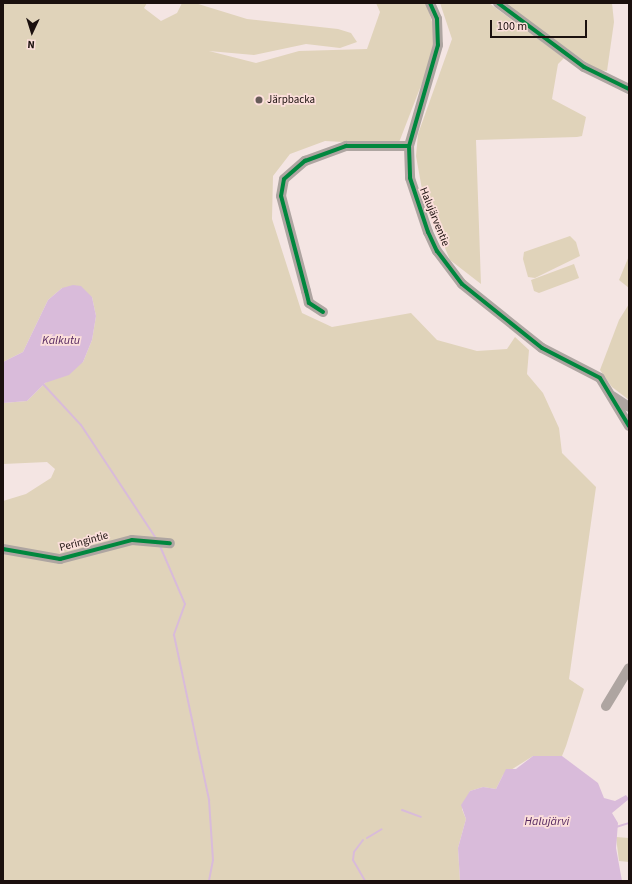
<!DOCTYPE html>
<meta charset="utf-8">
<style>
body{margin:0}
#map{position:relative;width:632px;height:884px;overflow:hidden;background:#f4e5e3;font-family:"Source Sans 3",sans-serif}
div>[style]{position:absolute}
.green>*{inset:0;background:#e0d3ba}
.water>*{inset:0;background:#d9bbda}
.stream>*{height:2px;margin:-1px;padding:0 1px;transform-origin:1px;border-radius:1px;background:#d9bbda}
.minor>*{height:10px;margin:-5px;padding:0 5px;transform-origin:5px;border-radius:5px;background:#aea5a1}
.cycleway>*{height:4px;margin:-2px;padding:0 2px;transform-origin:2px;border-radius:2px;background:#00873e}
.dots>*{width:11px;height:11px;translate:-50% -50%;box-sizing:border-box;border:2px solid #fcdfdb;border-radius:50%}
span{translate:-50% -50%;white-space:nowrap;text-align:center;line-height:1.15;-webkit-text-stroke:3.5px #fcdfdb;paint-order:stroke}
.poi-label{font-size:11px;color:#1b100e}
.left{translate:0 -50%;text-align:left}
.street-label{font-size:11px;color:#1b100e}
.water-label{font-size:12px;color:#562860;font-style:italic}
.frame{position:absolute;inset:0;border:4px solid #1b100e;pointer-events:none}
.north{position:absolute;left:12px;top:12px;width:40px;height:40px;-webkit-text-stroke:3px #fcdfdb;paint-order:stroke;rotate:184deg;font-size:11px;font-weight:700;line-height:16px;text-align:center;color:#1b100e}
.north::after{content:'';display:block;margin:auto;width:14px;height:18px;background:#1b100e;clip-path:polygon(50% 0,100% 100%,50% 72%,0 100%)}
.scale{position:absolute;left:490px;top:20px;width:97px;height:18px;box-sizing:border-box;border:2px solid #1b100e;border-top:0;padding-left:5px;font-size:12px;line-height:14px;white-space:nowrap;color:#1b100e;-webkit-text-stroke:3px #fcdfdb;paint-order:stroke}
</style>
<div id="map">
<div class="green">
<div style="clip-path:polygon(3px 3px,147px 3px,144px 8px,161px 21px,177px 13px,182px 3px,195px 3px,247px 19px,338px 29px,351px 33px,357px 42px,340px 48px,306px 44px,254px 55px,209px 51px,256px 63px,299px 51px,367px 49px,380px 12px,376px 3px,426px 3px,434px 28px,434px 52px,398px 145px,325px 141px,290px 154px,273px 176px,272px 219px,302px 313px,332px 327px,411px 313px,437px 340px,477px 351px,507px 349px,515px 337px,529px 350px,527px 374px,543px 393px,559px 428px,562px 453px,596px 487px,569px 679px,584px 689px,566px 746px,562px 756px,533px 756px,503px 775px,496px 789px,483px 787px,470px 791px,462px 809px,466px 819px,458px 848px,460px 881px,3px 881px,3px 501px,26px 494px,51px 478px,55px 469px,47px 462px,3px 464px,3px 403px,27px 401px,45px 383px,83px 362px,92px 340px,96px 316px,92px 297px,62px 288px,48px 300px,23px 352px,3px 362px)"></div>
<div style="clip-path:polygon(440px 3px,489px 3px,564px 58px,558px 64px,552px 99px,586px 117px,582px 136px,577px 137px,476px 140px,481px 284px,450px 260px,423px 195px,416px 156px,418px 134px,452px 39px)"></div>
<div style="clip-path:polygon(503px 3px,612px 3px,614px 22px,607px 71px,597px 70px)"></div>
<div style="clip-path:polygon(570px 236px,576px 242px,580px 256px,535px 278px,528px 277px,523px 259px,524px 252px)"></div>
<div style="clip-path:polygon(629px 256px,629px 288px,619px 280px)"></div>
<div style="clip-path:polygon(574px 264px,579px 278px,539px 293px,534px 291px,531px 280px)"></div>
<div style="clip-path:polygon(629px 304px,629px 400px,612px 387px,600px 370px,619px 320px)"></div>
<div style="clip-path:polygon(616px 837px,629px 838px,629px 862px,619px 861px)"></div>
</div>
<div class="water">
<div style="clip-path:polygon(73px 285px,81px 286px,92px 297px,96px 316px,92px 340px,83px 362px,69px 375px,45px 383px,27px 401px,3px 403px,3px 362px,23px 352px,48px 300px,62px 288px)"></div>
<div style="clip-path:polygon(533px 756px,562px 756px,598px 783px,604px 798px,615px 801px,626px 795px,629px 799px,612px 813px,618px 823px,616px 848px,622px 881px,460px 881px,458px 848px,466px 819px,461px 805px,470px 791px,483px 787px,496px 789px,506px 769px,516px 769px)"></div>
</div>
<div class="stream">
<div style="left:43px;top:384px;width:56px;rotate:47.2deg"></div>
<div style="left:81px;top:425px;width:134px;rotate:56.5deg"></div>
<div style="left:160px;top:546px;width:63px;rotate:66.7deg"></div>
<div style="left:185px;top:604px;width:33px;rotate:110deg"></div>
<div style="left:174px;top:635px;width:169px;rotate:78deg"></div>
<div style="left:209px;top:800px;width:60px;rotate:86.2deg"></div>
<div style="left:213px;top:860px;width:21px;rotate:101deg"></div>
<div style="left:402px;top:810px;width:20px;rotate:20deg"></div>
<div style="left:616px;top:827px;width:14px;rotate:-17deg"></div>
<div style="left:367px;top:838px;width:17px;rotate:-31deg"></div>
<div style="left:363px;top:840px;width:15px;rotate:127deg"></div>
<div style="left:354px;top:852px;width:8px;rotate:97deg"></div>
<div style="left:353px;top:860px;width:24px;rotate:60deg"></div>
</div>
<div class="minor">
<div style="left:430px;top:3px;width:17px;rotate:66deg"></div>
<div style="left:437px;top:19px;width:26px;rotate:88deg"></div>
<div style="left:438px;top:45px;width:105px;rotate:106deg"></div>
<div style="left:409px;top:146px;width:32px;rotate:88deg"></div>
<div style="left:410px;top:178px;width:57px;rotate:71.6deg"></div>
<div style="left:428px;top:232px;width:21px;rotate:65deg"></div>
<div style="left:437px;top:251px;width:41px;rotate:52.9deg"></div>
<div style="left:462px;top:284px;width:102px;rotate:38.7deg"></div>
<div style="left:542px;top:348px;width:65px;rotate:27.3deg"></div>
<div style="left:600px;top:378px;width:56px;rotate:58.9deg"></div>
<div style="left:498px;top:3px;width:107px;rotate:36.7deg"></div>
<div style="left:584px;top:67px;width:50px;rotate:26.1deg"></div>
<div style="left:323px;top:312px;width:17px;rotate:-147deg"></div>
<div style="left:309px;top:303px;width:12px;rotate:-104deg"></div>
<div style="left:306px;top:291px;width:98px;rotate:-104.7deg"></div>
<div style="left:281px;top:196px;width:17px;rotate:-80deg"></div>
<div style="left:284px;top:179px;width:28px;rotate:-41deg"></div>
<div style="left:305px;top:161px;width:44px;rotate:-20.1deg"></div>
<div style="left:346px;top:146px;width:63px"></div>
<div style="left:612px;top:396px;width:20px;rotate:33deg"></div>
<div style="left:3px;top:549px;width:58px;rotate:10deg"></div>
<div style="left:60px;top:559px;width:74px;rotate:-14.8deg"></div>
<div style="left:132px;top:540px;width:38px;rotate:5deg"></div>
<div style="left:606px;top:706px;width:44px;rotate:-58.8deg"></div>
</div>
<div class="cycleway">
<div style="left:430px;top:3px;width:17px;rotate:66deg"></div>
<div style="left:437px;top:19px;width:26px;rotate:88deg"></div>
<div style="left:438px;top:45px;width:105px;rotate:106deg"></div>
<div style="left:409px;top:146px;width:32px;rotate:88deg"></div>
<div style="left:410px;top:178px;width:57px;rotate:71.6deg"></div>
<div style="left:428px;top:232px;width:21px;rotate:65deg"></div>
<div style="left:437px;top:251px;width:41px;rotate:52.9deg"></div>
<div style="left:462px;top:284px;width:102px;rotate:38.7deg"></div>
<div style="left:542px;top:348px;width:65px;rotate:27.3deg"></div>
<div style="left:600px;top:378px;width:56px;rotate:58.9deg"></div>
<div style="left:498px;top:3px;width:107px;rotate:36.7deg"></div>
<div style="left:584px;top:67px;width:50px;rotate:26.1deg"></div>
<div style="left:323px;top:312px;width:17px;rotate:-147deg"></div>
<div style="left:309px;top:303px;width:12px;rotate:-104deg"></div>
<div style="left:306px;top:291px;width:98px;rotate:-104.7deg"></div>
<div style="left:281px;top:196px;width:17px;rotate:-80deg"></div>
<div style="left:284px;top:179px;width:28px;rotate:-41deg"></div>
<div style="left:305px;top:161px;width:44px;rotate:-20.1deg"></div>
<div style="left:346px;top:146px;width:63px"></div>
<div style="left:3px;top:549px;width:58px;rotate:10deg"></div>
<div style="left:60px;top:559px;width:74px;rotate:-14.8deg"></div>
<div style="left:132px;top:540px;width:38px;rotate:5deg"></div>
</div>
<div class="dots">
<div style="left:259px;top:100px;background:#675b59"></div>
</div>
<div class="poi-label">
<span class="left" style="left:267px;top:100px">Järpbacka</span>
</div>
<div class="street-label">
<span style="left:434px;top:217px;rotate:68deg">Halujärventie</span>
<span style="left:84px;top:542px;rotate:-15deg">Peringintie</span>
</div>
<div class="water-label">
<span style="left:61px;top:341px">Kalkutu</span>
<span style="left:547px;top:822px">Halujärvi</span>
</div>
<div class="frame"></div>
<div class="north">N</div>
<div class="scale">100 m</div>
</div>
